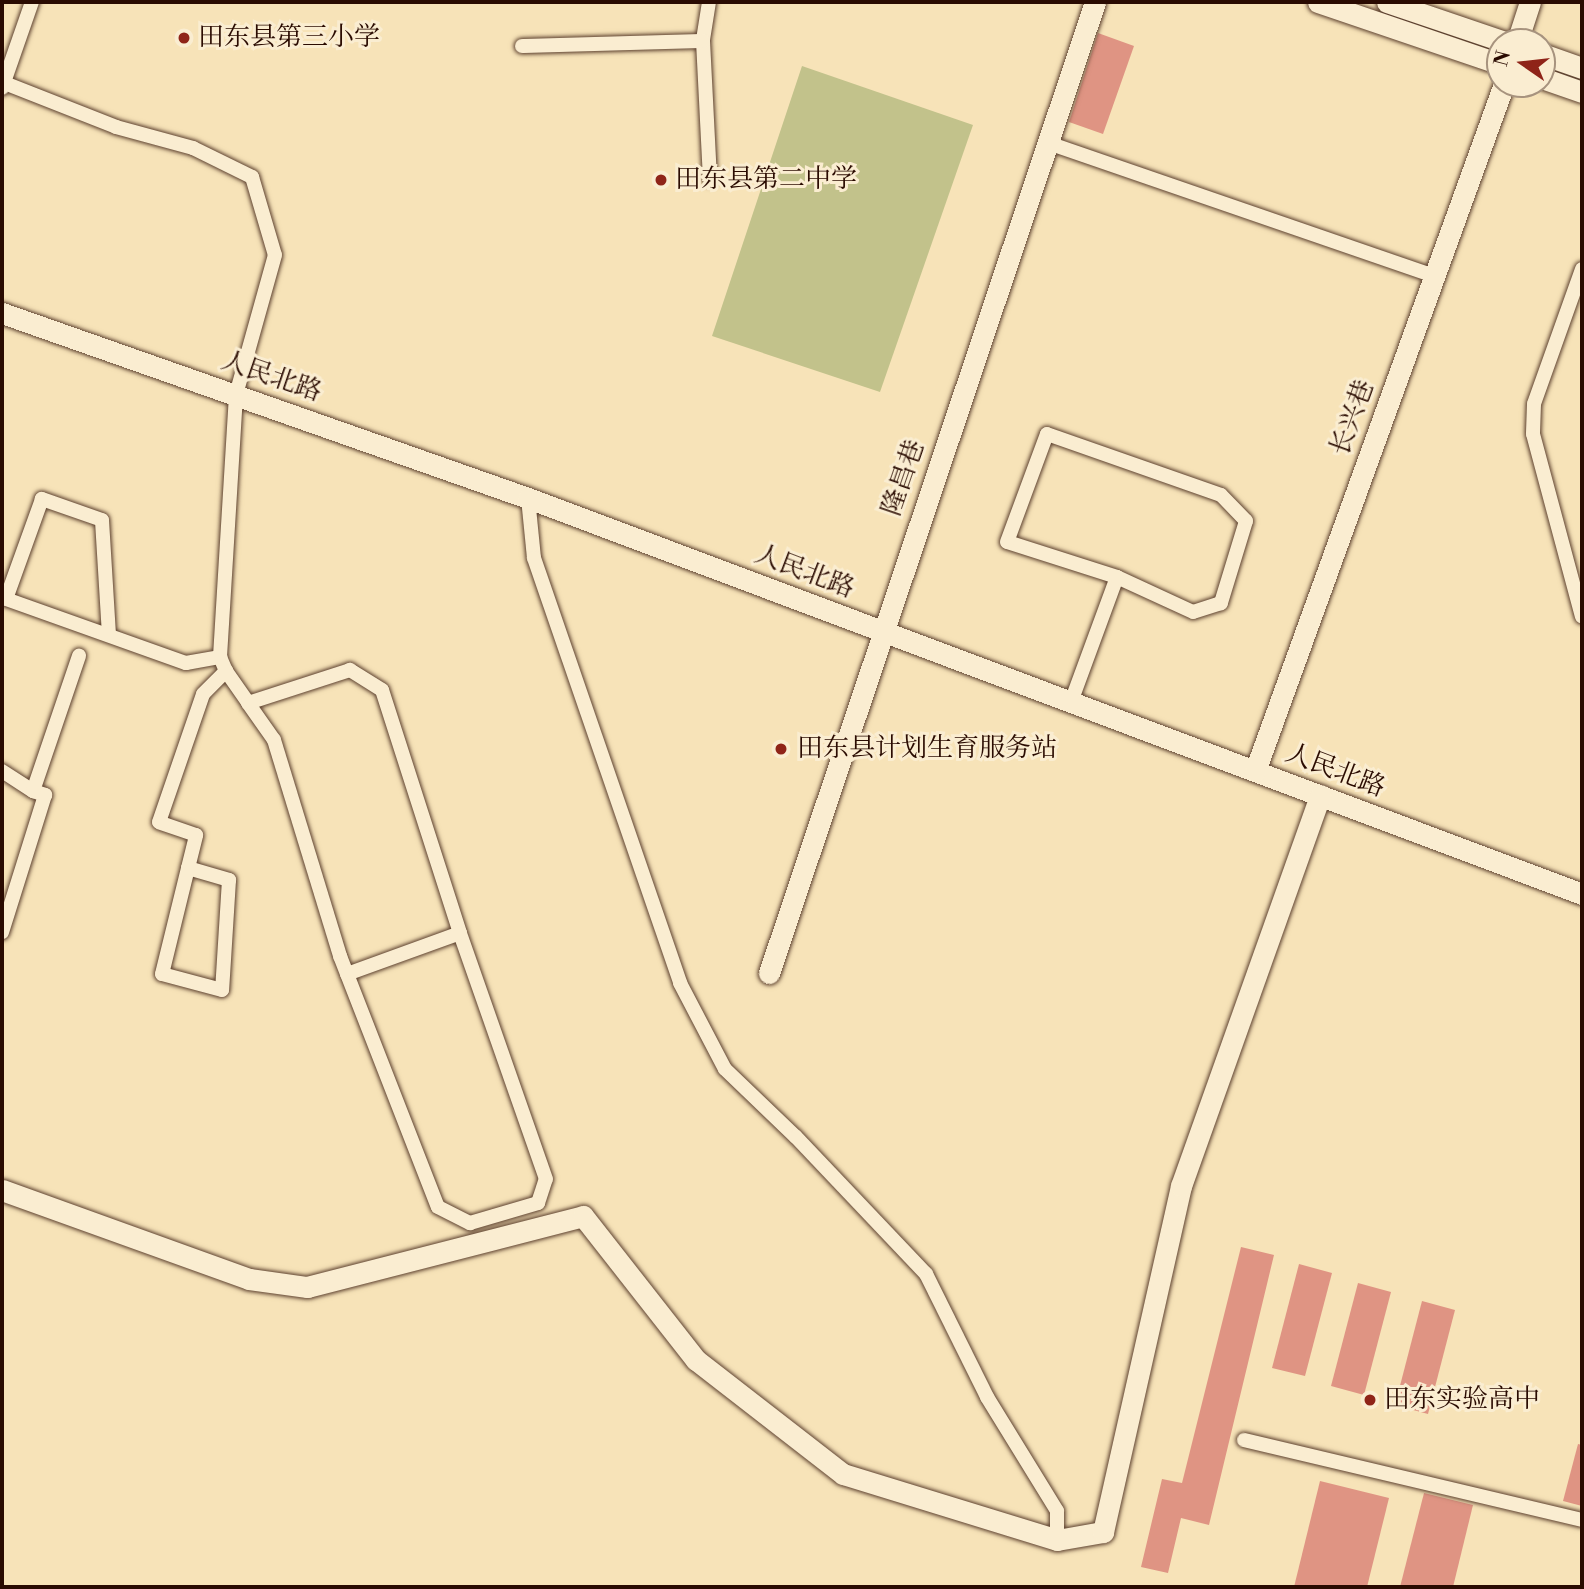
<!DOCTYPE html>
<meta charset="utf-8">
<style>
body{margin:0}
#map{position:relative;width:1584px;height:1589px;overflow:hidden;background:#f7e3b8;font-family:"Libre Bodoni","Noto Serif SC",serif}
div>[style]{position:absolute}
.green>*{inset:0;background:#c2c28b}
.building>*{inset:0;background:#df9483}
.roads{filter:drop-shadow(0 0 2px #5d412f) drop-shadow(0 0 2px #5d412f)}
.street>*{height:14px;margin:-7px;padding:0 7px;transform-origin:7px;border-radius:7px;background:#faedd1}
.secondary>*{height:21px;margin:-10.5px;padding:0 10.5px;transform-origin:10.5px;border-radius:10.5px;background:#faedd1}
.dots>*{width:19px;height:19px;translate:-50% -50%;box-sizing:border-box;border:4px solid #faedd1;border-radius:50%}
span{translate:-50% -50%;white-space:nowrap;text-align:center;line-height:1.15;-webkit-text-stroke:6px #faedd1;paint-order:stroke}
.poi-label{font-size:26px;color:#2a0b01}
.left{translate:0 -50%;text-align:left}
.street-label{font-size:26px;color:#2a0b01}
.frame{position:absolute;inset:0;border:4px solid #2a0b01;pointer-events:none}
.north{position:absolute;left:1486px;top:28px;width:70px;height:70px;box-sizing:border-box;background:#faedd1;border:2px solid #a7937e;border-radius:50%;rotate:284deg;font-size:19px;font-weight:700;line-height:28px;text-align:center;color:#2a0b01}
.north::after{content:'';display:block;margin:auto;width:24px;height:32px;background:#8f2418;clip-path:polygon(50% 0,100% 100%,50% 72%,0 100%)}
</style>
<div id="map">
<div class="green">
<div style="clip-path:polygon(802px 66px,973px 125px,880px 392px,712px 336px)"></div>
</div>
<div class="building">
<div style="clip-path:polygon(1098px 33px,1134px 46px,1103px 134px,1069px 122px)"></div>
<div style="clip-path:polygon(1241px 1247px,1274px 1255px,1209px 1525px,1181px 1518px,1168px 1573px,1141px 1567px,1162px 1479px,1182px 1483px)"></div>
<div style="clip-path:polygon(1299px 1264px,1332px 1273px,1305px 1376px,1272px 1368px)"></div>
<div style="clip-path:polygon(1358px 1283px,1391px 1292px,1364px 1395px,1331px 1386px)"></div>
<div style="clip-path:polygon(1422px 1301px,1455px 1310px,1428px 1414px,1395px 1405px)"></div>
<div style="clip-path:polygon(1578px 1444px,1582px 1445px,1582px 1506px,1563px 1501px)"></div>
<div style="clip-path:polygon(1320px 1481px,1389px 1498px,1367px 1587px,1294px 1587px)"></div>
<div style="clip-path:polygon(1424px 1493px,1473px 1505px,1453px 1587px,1400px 1587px)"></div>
</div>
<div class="roads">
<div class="street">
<div style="left:709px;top:2px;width:39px;rotate:99deg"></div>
<div style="left:703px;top:41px;width:138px;rotate:87.1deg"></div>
<div style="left:522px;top:46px;width:181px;rotate:-1.6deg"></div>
<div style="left:2px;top:82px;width:123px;rotate:21.5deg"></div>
<div style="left:116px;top:127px;width:80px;rotate:15.3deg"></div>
<div style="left:193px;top:148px;width:66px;rotate:26.2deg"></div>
<div style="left:252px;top:177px;width:81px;rotate:73.6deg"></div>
<div style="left:275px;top:255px;width:145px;rotate:105.6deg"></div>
<div style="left:236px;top:395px;width:262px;rotate:93.5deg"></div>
<div style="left:220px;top:657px;width:15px;rotate:67deg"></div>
<div style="left:226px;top:671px;width:39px;rotate:55deg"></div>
<div style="left:248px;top:703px;width:45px;rotate:54.9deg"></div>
<div style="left:274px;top:740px;width:226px;rotate:73deg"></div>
<div style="left:340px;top:956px;width:269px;rotate:68.7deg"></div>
<div style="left:438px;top:1207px;width:36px;rotate:27deg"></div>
<div style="left:470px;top:1223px;width:71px;rotate:-16.4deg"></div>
<div style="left:538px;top:1203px;width:25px;rotate:-72deg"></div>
<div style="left:546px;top:1179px;width:261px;rotate:-109.3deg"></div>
<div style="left:460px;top:933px;width:255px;rotate:-107.8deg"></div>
<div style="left:382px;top:690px;width:38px;rotate:-148deg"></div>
<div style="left:350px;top:670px;width:107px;rotate:162.1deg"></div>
<div style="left:2px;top:88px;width:91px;rotate:-70.8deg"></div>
<div style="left:1048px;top:143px;width:408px;rotate:19deg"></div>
<div style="left:1582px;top:269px;width:143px;rotate:109.6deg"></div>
<div style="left:1534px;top:404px;width:30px;rotate:92deg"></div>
<div style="left:1533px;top:434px;width:189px;rotate:75deg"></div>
<div style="left:528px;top:498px;width:60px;rotate:84.3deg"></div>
<div style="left:534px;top:558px;width:449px;rotate:71deg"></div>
<div style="left:680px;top:983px;width:97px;rotate:62.4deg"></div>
<div style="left:725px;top:1069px;width:98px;rotate:43.8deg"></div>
<div style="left:796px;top:1137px;width:189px;rotate:46.5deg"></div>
<div style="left:926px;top:1274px;width:137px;rotate:63.6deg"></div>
<div style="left:987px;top:1397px;width:134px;rotate:58.4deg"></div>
<div style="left:1057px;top:1511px;width:29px;rotate:90deg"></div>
<div style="left:109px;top:635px;width:115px;rotate:-93.5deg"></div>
<div style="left:102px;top:520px;width:64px;rotate:-160.7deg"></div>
<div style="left:42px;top:499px;width:106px;rotate:109.8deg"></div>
<div style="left:6px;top:599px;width:191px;rotate:19.6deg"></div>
<div style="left:186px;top:663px;width:35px;rotate:-10deg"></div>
<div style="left:1071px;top:702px;width:133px;rotate:-69.8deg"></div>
<div style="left:1117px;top:577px;width:115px;rotate:-162.3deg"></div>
<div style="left:1007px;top:542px;width:115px;rotate:-69.7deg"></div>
<div style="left:1047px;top:434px;width:184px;rotate:19.3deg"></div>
<div style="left:1221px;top:495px;width:36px;rotate:46deg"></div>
<div style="left:1246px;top:521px;width:86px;rotate:107deg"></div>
<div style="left:1221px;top:603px;width:29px;rotate:162deg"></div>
<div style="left:1193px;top:612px;width:84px;rotate:-155.3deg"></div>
<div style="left:2px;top:771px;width:37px;rotate:33deg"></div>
<div style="left:33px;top:791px;width:13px;rotate:18deg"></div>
<div style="left:45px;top:795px;width:144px;rotate:107.4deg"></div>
<div style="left:33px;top:791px;width:143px;rotate:-71.2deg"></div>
<div style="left:188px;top:868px;width:43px;rotate:16.3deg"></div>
<div style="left:229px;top:880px;width:110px;rotate:93.6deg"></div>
<div style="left:222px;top:990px;width:62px;rotate:-165.1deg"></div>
<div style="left:162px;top:974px;width:109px;rotate:-76.2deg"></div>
<div style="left:188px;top:868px;width:34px;rotate:-76deg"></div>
<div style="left:196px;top:835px;width:39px;rotate:-161deg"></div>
<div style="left:159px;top:822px;width:135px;rotate:-71deg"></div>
<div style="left:203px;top:694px;width:33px;rotate:-45deg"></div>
<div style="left:347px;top:974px;width:120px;rotate:-19.9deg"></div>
<div style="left:1244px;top:1440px;width:347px;rotate:13.3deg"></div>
</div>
<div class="secondary">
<div style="left:1318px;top:2px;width:192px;rotate:18.8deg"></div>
<div style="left:1387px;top:2px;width:125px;rotate:18.7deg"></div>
<div style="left:1517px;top:42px;width:42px;rotate:-72deg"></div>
<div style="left:1542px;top:54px;width:42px;rotate:19.3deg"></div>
<div style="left:1542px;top:78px;width:42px;rotate:19.3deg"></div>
<div style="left:2px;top:313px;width:558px;rotate:19.38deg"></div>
<div style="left:528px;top:498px;width:1126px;rotate:20.59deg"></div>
<div style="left:1255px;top:771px;width:731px;rotate:-70.08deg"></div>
<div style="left:769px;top:973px;width:1024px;rotate:-71.44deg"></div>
<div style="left:2px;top:1190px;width:263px;rotate:19.8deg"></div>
<div style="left:249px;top:1279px;width:59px;rotate:7.9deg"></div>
<div style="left:307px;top:1287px;width:285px;rotate:-14.4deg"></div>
<div style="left:583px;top:1216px;width:183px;rotate:51.9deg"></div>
<div style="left:696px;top:1360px;width:186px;rotate:37.8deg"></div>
<div style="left:843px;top:1474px;width:224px;rotate:17.1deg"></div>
<div style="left:1057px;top:1540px;width:47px;rotate:-9.9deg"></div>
<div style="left:1103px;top:1532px;width:355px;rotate:-77.3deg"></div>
<div style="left:1181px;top:1186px;width:415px;rotate:-70.4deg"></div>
</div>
</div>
<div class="dots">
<div style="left:184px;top:38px;background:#8f2418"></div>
<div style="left:661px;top:180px;background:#8f2418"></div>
<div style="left:781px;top:749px;background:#8f2418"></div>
<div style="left:1370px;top:1400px;background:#8f2418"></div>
</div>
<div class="poi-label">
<span class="left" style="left:198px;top:38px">田东县第三小学</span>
<span class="left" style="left:675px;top:180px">田东县第二中学</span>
<span class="left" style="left:797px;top:749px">田东县计划生育服务站</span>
<span class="left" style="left:1384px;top:1400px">田东实验高中</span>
</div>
<div class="street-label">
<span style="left:271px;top:377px;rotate:19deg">人民北路</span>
<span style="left:1353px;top:418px;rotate:-70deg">长兴巷</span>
<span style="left:904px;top:478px;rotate:-71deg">隆昌巷</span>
<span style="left:804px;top:572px;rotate:21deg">人民北路</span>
<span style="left:1335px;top:771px;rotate:21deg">人民北路</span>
</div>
<div class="frame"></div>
<div class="north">N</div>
</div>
